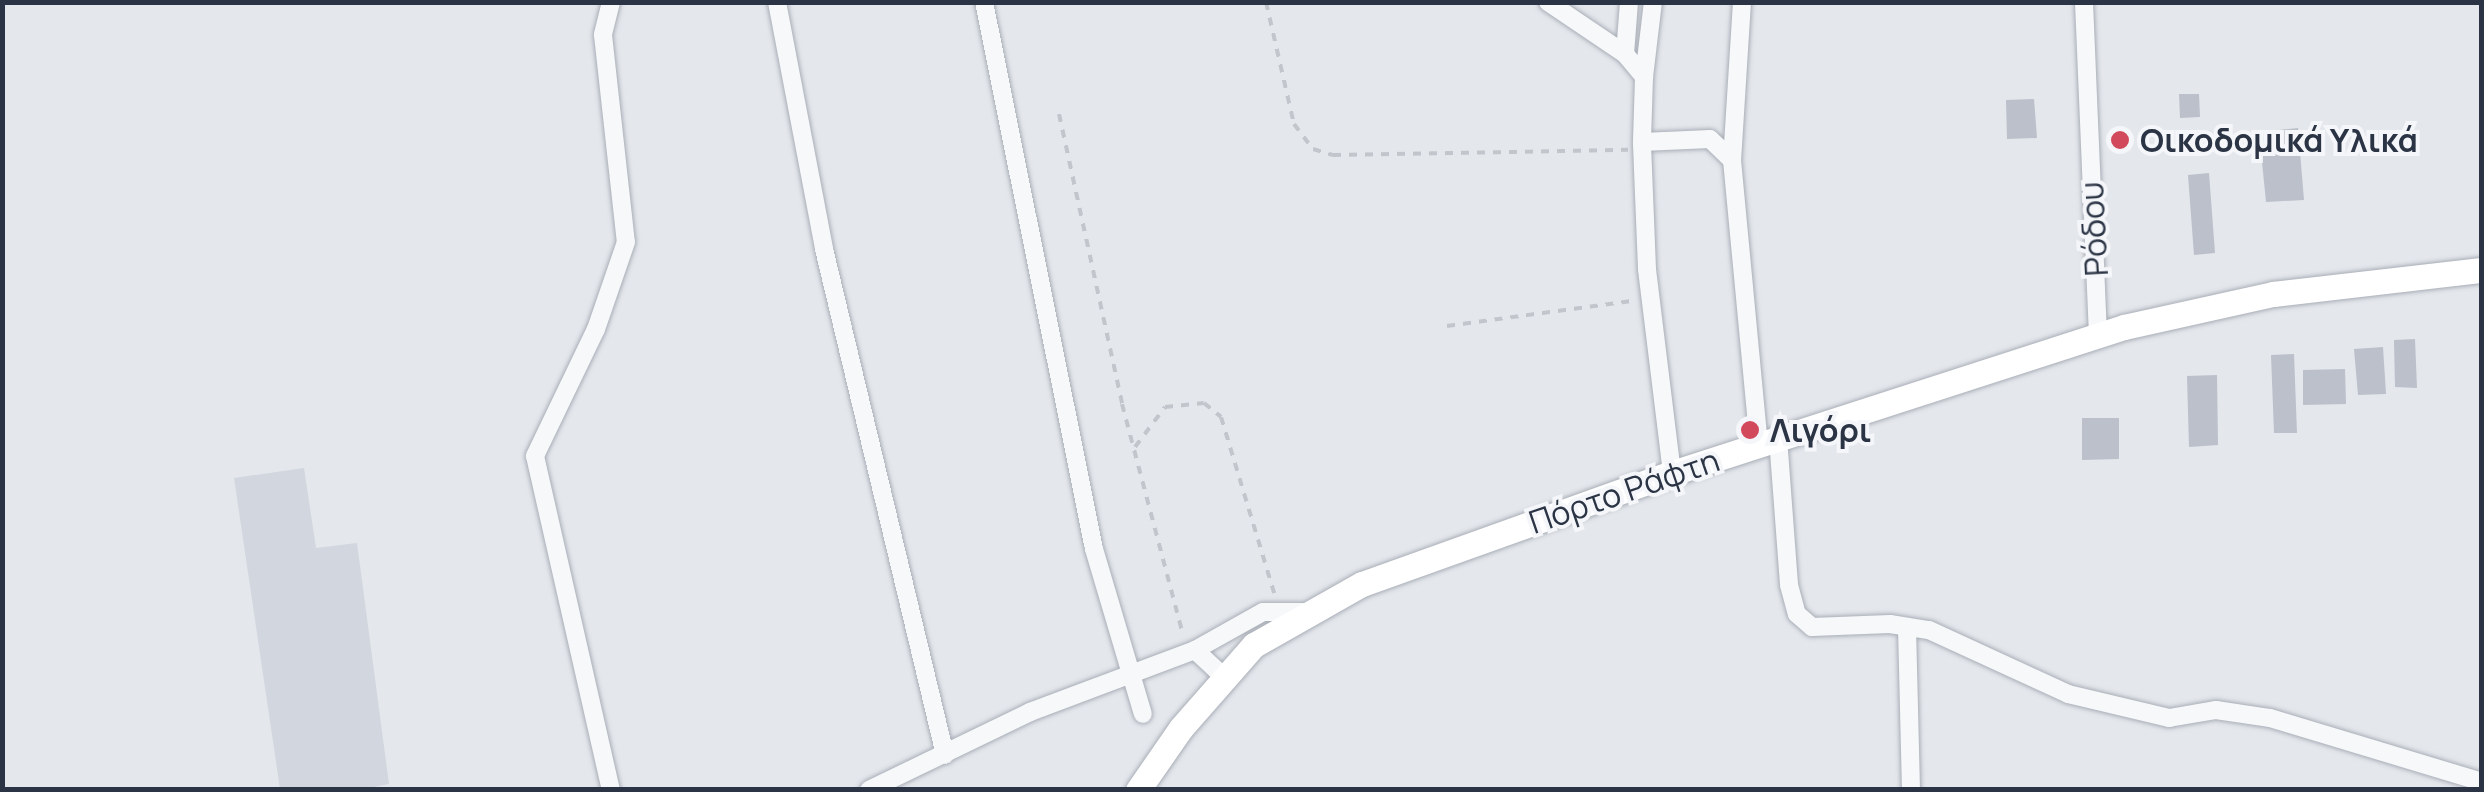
<!DOCTYPE html>
<meta charset="utf-8">
<style>
body{margin:0}
#map{position:relative;width:2484px;height:792px;overflow:hidden;background:#e4e7ec;font-family:Manrope,sans-serif}
div>[style]{position:absolute}
.built>*{inset:0;background:#d2d6de}
.building>*{inset:0;background:#bbc0ca}
.path>*{height:4px;margin-top:-2px;transform-origin:0;background:repeating-linear-gradient(90deg,#c2c5cb 0 8px,transparent 0 16px)}
.roads{filter:drop-shadow(0 0 2px #a9aeb7) drop-shadow(0 0 2px #a9aeb7)}
.street>*{height:18px;margin:-9px;padding:0 9px;transform-origin:9px;border-radius:9px;background:#f7f8fa}
.secondary>*{height:25px;margin:-12.5px;padding:0 12.5px;transform-origin:12.5px;border-radius:12.5px;background:#fff}
.dots>*{width:28px;height:28px;translate:-50% -50%;box-sizing:border-box;border:5px solid #f4f6f9;border-radius:50%}
span{translate:-50% -50%;white-space:nowrap;text-align:center;line-height:1.15;-webkit-text-stroke:8px #f4f6f9;paint-order:stroke}
.poi-label{font-size:32px;color:#2b3445;font-weight:700}
.left{translate:0 -50%;text-align:left}
.street-label{font-size:32px;color:#2b3445}
.frame{position:absolute;inset:0;border:5px solid #2b3445;pointer-events:none}
</style>
<div id="map">
<div class="built">
<div style="clip-path:polygon(304px 468px,316px 548px,357px 543px,389px 784px,364px 789px,280px 789px,234px 478px)"></div>
</div>
<div class="building">
<div style="clip-path:polygon(2179px 94px,2199px 94px,2200px 117px,2180px 118px)"></div>
<div style="clip-path:polygon(2034px 99px,2037px 138px,2007px 139px,2006px 100px)"></div>
<div style="clip-path:polygon(2298px 128px,2304px 200px,2266px 202px,2259px 132px)"></div>
<div style="clip-path:polygon(2209px 173px,2215px 253px,2194px 255px,2188px 175px)"></div>
<div style="clip-path:polygon(2415px 339px,2417px 388px,2395px 387px,2394px 340px)"></div>
<div style="clip-path:polygon(2383px 347px,2386px 394px,2358px 395px,2354px 349px)"></div>
<div style="clip-path:polygon(2294px 354px,2297px 433px,2274px 433px,2271px 355px)"></div>
<div style="clip-path:polygon(2345px 369px,2346px 404px,2303px 405px,2303px 370px)"></div>
<div style="clip-path:polygon(2217px 375px,2218px 445px,2189px 447px,2187px 376px)"></div>
<div style="clip-path:polygon(2082px 418px,2119px 418px,2119px 459px,2082px 460px)"></div>
</div>
<div class="path">
<div style="left:1266px;top:2px;width:125px;rotate:77.1deg"></div>
<div style="left:1294px;top:124px;width:31px;rotate:53deg"></div>
<div style="left:1313px;top:149px;width:21px;rotate:17deg"></div>
<div style="left:1333px;top:155px;width:295px;rotate:-1deg"></div>
<div style="left:1059px;top:114px;width:297px;rotate:77.7deg"></div>
<div style="left:1122px;top:404px;width:239px;rotate:75.2deg"></div>
<div style="left:1447px;top:326px;width:188px;rotate:-7.7deg"></div>
<div style="left:1135px;top:447px;width:50px;rotate:-53.1deg"></div>
<div style="left:1165px;top:407px;width:39px;rotate:-6deg"></div>
<div style="left:1204px;top:403px;width:22px;rotate:39deg"></div>
<div style="left:1221px;top:417px;width:184px;rotate:73.2deg"></div>
</div>
<div class="roads">
<div class="street">
<div style="left:611px;top:2px;width:34px;rotate:104deg"></div>
<div style="left:603px;top:35px;width:208px;rotate:83.7deg"></div>
<div style="left:626px;top:242px;width:92px;rotate:109deg"></div>
<div style="left:596px;top:329px;width:141px;rotate:115.7deg"></div>
<div style="left:535px;top:456px;width:343px;rotate:77.2deg"></div>
<div style="left:777px;top:2px;width:251px;rotate:79.2deg"></div>
<div style="left:824px;top:249px;width:520px;rotate:76.55deg"></div>
<div style="left:984px;top:2px;width:558px;rotate:78.63deg"></div>
<div style="left:1094px;top:549px;width:172px;rotate:73.5deg"></div>
<div style="left:1548px;top:2px;width:93px;rotate:34deg"></div>
<div style="left:1625px;top:54px;width:30px;rotate:50deg"></div>
<div style="left:1644px;top:77px;width:65px;rotate:91.8deg"></div>
<div style="left:1742px;top:2px;width:158px;rotate:93.6deg"></div>
<div style="left:1732px;top:160px;width:285px;rotate:84.6deg"></div>
<div style="left:2084px;top:2px;width:333px;rotate:87.6deg"></div>
<div style="left:1625px;top:54px;width:52px;rotate:-85.6deg"></div>
<div style="left:1644px;top:77px;width:76px;rotate:-83.2deg"></div>
<div style="left:1778px;top:438px;width:147px;rotate:85.7deg"></div>
<div style="left:1789px;top:585px;width:30px;rotate:75deg"></div>
<div style="left:1797px;top:614px;width:20px;rotate:41deg"></div>
<div style="left:1812px;top:627px;width:78px;rotate:-2.2deg"></div>
<div style="left:1890px;top:624px;width:39px;rotate:9deg"></div>
<div style="left:1929px;top:630px;width:153px;rotate:24.7deg"></div>
<div style="left:2068px;top:694px;width:104px;rotate:13.4deg"></div>
<div style="left:2169px;top:718px;width:48px;rotate:-9.7deg"></div>
<div style="left:2216px;top:710px;width:55px;rotate:8.4deg"></div>
<div style="left:2270px;top:718px;width:221px;rotate:16.8deg"></div>
<div style="left:1672px;top:473px;width:206px;rotate:-97deg"></div>
<div style="left:1647px;top:269px;width:127px;rotate:-92.3deg"></div>
<div style="left:1642px;top:142px;width:68px;rotate:-2.5deg"></div>
<div style="left:1710px;top:139px;width:30px;rotate:44deg"></div>
<div style="left:1907px;top:627px;width:163px;rotate:88.6deg"></div>
<div style="left:1195px;top:650px;width:38px;rotate:43deg"></div>
<div style="left:869px;top:790px;width:179px;rotate:-25.8deg"></div>
<div style="left:1030px;top:712px;width:176px;rotate:-20.6deg"></div>
<div style="left:1195px;top:650px;width:78px;rotate:-29.2deg"></div>
<div style="left:1263px;top:612px;width:41px"></div>
</div>
<div class="secondary">
<div style="left:1138px;top:790px;width:75px;rotate:-55.3deg"></div>
<div style="left:1181px;top:728px;width:111px;rotate:-48.7deg"></div>
<div style="left:1254px;top:645px;width:124px;rotate:-29.5deg"></div>
<div style="left:1362px;top:584px;width:329px;rotate:-19.7deg"></div>
<div style="left:1672px;top:473px;width:475px;rotate:-17.9deg"></div>
<div style="left:2124px;top:327px;width:153px;rotate:-12.5deg"></div>
<div style="left:2273px;top:294px;width:210px;rotate:-6.6deg"></div>
</div>
</div>
<div class="dots">
<div style="left:2120px;top:140px;background:#d1495b"></div>
<div style="left:1750px;top:430px;background:#d1495b"></div>
</div>
<div class="poi-label">
<span class="left" style="left:2140px;top:140px">Οικοδομικά Υλικά</span>
<span class="left" style="left:1770px;top:430px">Λιγόρι</span>
</div>
<div class="street-label">
<span style="left:2094px;top:229px;rotate:-93deg">Ρόδου</span>
<span style="left:1624px;top:491px;rotate:-19deg">Πόρτο Ράφτη</span>
</div>
<div class="frame"></div>
</div>
